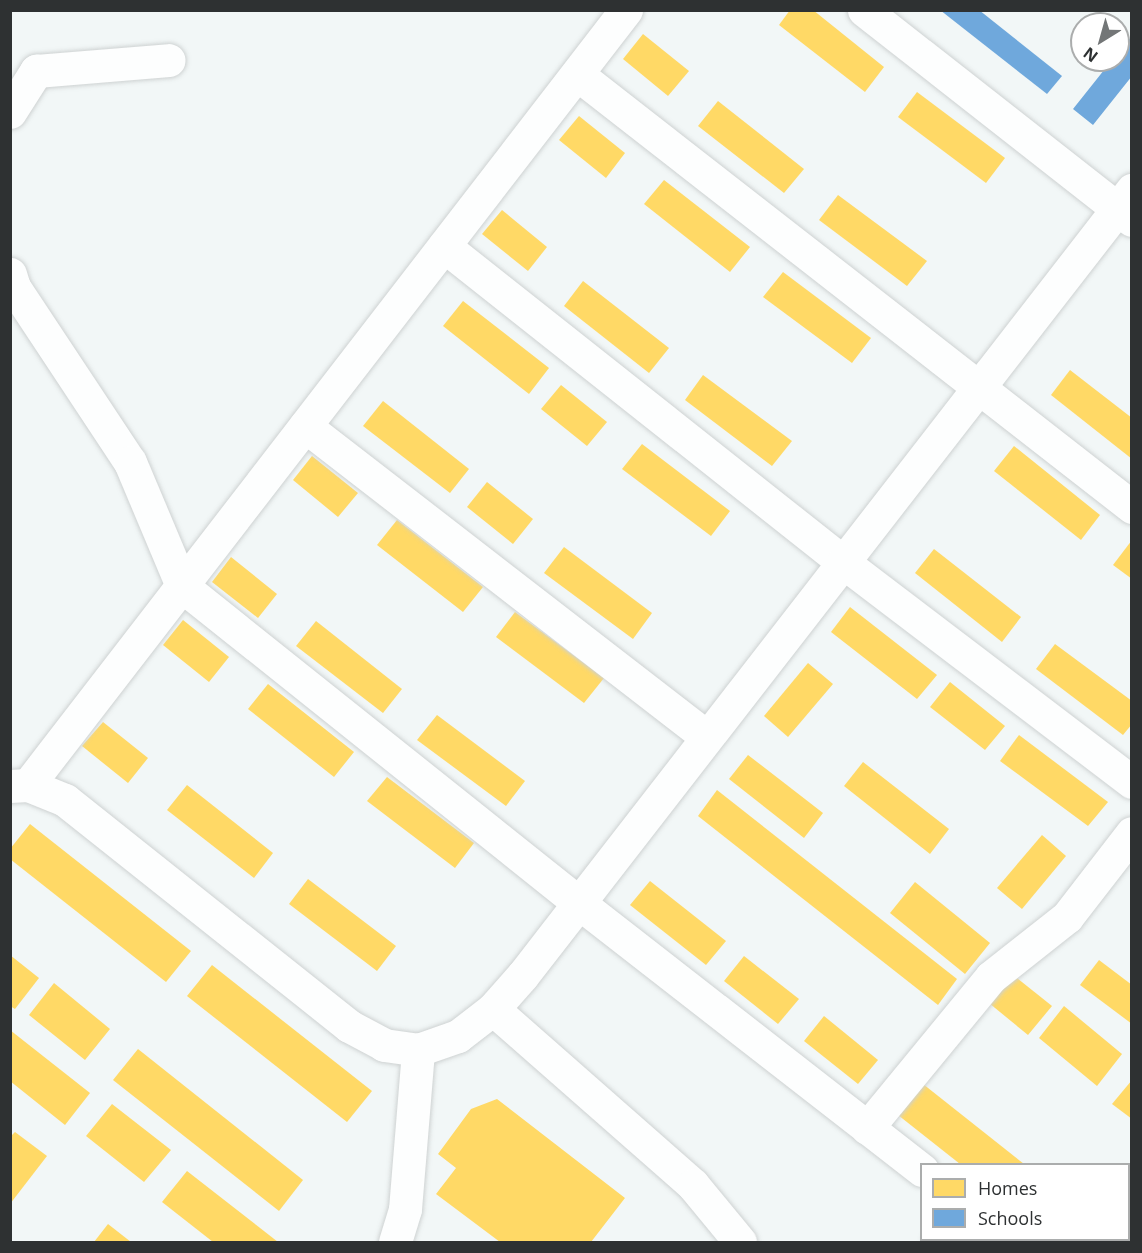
<!DOCTYPE html>
<style>
body{margin:0}
#map{position:relative;width:1142px;height:1253px;overflow:hidden;background:#f2f7f7;font-family:"Open Sans",sans-serif}
div>[style]{position:absolute}
.homes>*{inset:0;background:#ffd966}
.schools>*{inset:0;background:#6fa8dc}
.roads{filter:drop-shadow(0 0 2px #ced2d2) drop-shadow(0 0 2px #ced2d2)}
.minor>*{height:33px;margin:-16.5px;padding:0 16.5px;transform-origin:16.5px;border-radius:16.5px;background:#fdfefe}
span{translate:-50% -50%;white-space:nowrap;text-align:center;line-height:1.15;-webkit-text-stroke:6px #fff;paint-order:stroke}
.frame{position:absolute;inset:0;border:12px solid #2e3132;pointer-events:none}
.legend{position:absolute;left:920px;top:1163px;width:210px;height:78px;box-sizing:border-box;background:#fff;border:2px solid #abadad;margin:0;padding:8px 10px;list-style:none;font-size:18px;color:#2e3132}
.legend li{display:flex;align-items:center;gap:12px;height:30px}
.legend b{width:30px;border:2px solid #abadad}
.north{position:absolute;left:1070px;top:12px;width:60px;height:60px;box-sizing:border-box;background:#fff;border:2px solid #abadad;border-radius:50%;rotate:217deg;font-size:16px;font-weight:700;line-height:24px;text-align:center;color:#2e3132}
.north::after{content:'';display:block;margin:auto;width:21px;height:27px;background:#737677;clip-path:polygon(50% 0,100% 100%,50% 72%,0 100%)}
</style>
<div id="map">
<div class="homes">
<div style="clip-path:polygon(790px 10px,813px 10px,884px 67px,865px 92px,779px 25px)"></div>
<div style="clip-path:polygon(643px 34px,689px 71px,668px 96px,623px 59px)"></div>
<div style="clip-path:polygon(917px 92px,1005px 158px,986px 183px,898px 117px)"></div>
<div style="clip-path:polygon(718px 101px,804px 169px,784px 193px,698px 126px)"></div>
<div style="clip-path:polygon(579px 116px,625px 153px,606px 178px,559px 140px)"></div>
<div style="clip-path:polygon(664px 180px,750px 247px,730px 272px,644px 204px)"></div>
<div style="clip-path:polygon(838px 195px,927px 261px,907px 286px,819px 220px)"></div>
<div style="clip-path:polygon(502px 210px,547px 247px,528px 271px,482px 234px)"></div>
<div style="clip-path:polygon(783px 272px,871px 338px,852px 363px,763px 297px)"></div>
<div style="clip-path:polygon(583px 281px,669px 348px,649px 373px,564px 306px)"></div>
<div style="clip-path:polygon(463px 301px,549px 368px,529px 394px,443px 326px)"></div>
<div style="clip-path:polygon(1070px 370px,1132px 418px,1132px 459px,1051px 395px)"></div>
<div style="clip-path:polygon(703px 375px,792px 441px,772px 466px,685px 400px)"></div>
<div style="clip-path:polygon(561px 385px,607px 422px,587px 446px,541px 409px)"></div>
<div style="clip-path:polygon(383px 401px,469px 469px,450px 493px,363px 426px)"></div>
<div style="clip-path:polygon(642px 444px,730px 511px,711px 536px,622px 469px)"></div>
<div style="clip-path:polygon(1014px 446px,1100px 515px,1081px 540px,994px 471px)"></div>
<div style="clip-path:polygon(312px 456px,358px 493px,338px 517px,293px 480px)"></div>
<div style="clip-path:polygon(487px 482px,533px 519px,513px 544px,467px 507px)"></div>
<div style="clip-path:polygon(397px 520px,483px 587px,463px 612px,377px 545px)"></div>
<div style="clip-path:polygon(1132px 540px,1132px 579px,1113px 565px)"></div>
<div style="clip-path:polygon(564px 547px,652px 613px,633px 639px,544px 573px)"></div>
<div style="clip-path:polygon(934px 549px,1021px 617px,1002px 642px,915px 573px)"></div>
<div style="clip-path:polygon(231px 557px,277px 594px,258px 618px,212px 582px)"></div>
<div style="clip-path:polygon(850px 607px,937px 675px,917px 699px,831px 632px)"></div>
<div style="clip-path:polygon(515px 612px,604px 678px,584px 703px,496px 637px)"></div>
<div style="clip-path:polygon(183px 620px,229px 657px,209px 682px,163px 645px)"></div>
<div style="clip-path:polygon(316px 621px,402px 689px,383px 713px,296px 646px)"></div>
<div style="clip-path:polygon(1055px 644px,1132px 701px,1132px 724px,1123px 735px,1036px 669px)"></div>
<div style="clip-path:polygon(808px 663px,833px 684px,788px 737px,764px 716px)"></div>
<div style="clip-path:polygon(950px 682px,1005px 726px,985px 750px,930px 707px)"></div>
<div style="clip-path:polygon(268px 684px,354px 752px,334px 777px,248px 709px)"></div>
<div style="clip-path:polygon(437px 715px,525px 781px,506px 806px,417px 740px)"></div>
<div style="clip-path:polygon(103px 722px,148px 758px,128px 783px,82px 746px)"></div>
<div style="clip-path:polygon(1019px 735px,1108px 802px,1088px 826px,1000px 761px)"></div>
<div style="clip-path:polygon(748px 755px,823px 813px,804px 838px,729px 779px)"></div>
<div style="clip-path:polygon(863px 762px,949px 829px,930px 854px,844px 786px)"></div>
<div style="clip-path:polygon(387px 777px,474px 843px,455px 868px,367px 801px)"></div>
<div style="clip-path:polygon(187px 785px,273px 853px,254px 878px,167px 810px)"></div>
<div style="clip-path:polygon(717px 790px,957px 979px,938px 1005px,698px 816px)"></div>
<div style="clip-path:polygon(30px 824px,191px 951px,166px 982px,10px 859px,10px 849px)"></div>
<div style="clip-path:polygon(1042px 835px,1066px 856px,1022px 909px,997px 888px)"></div>
<div style="clip-path:polygon(308px 879px,396px 946px,377px 971px,289px 904px)"></div>
<div style="clip-path:polygon(650px 881px,726px 941px,706px 965px,630px 905px)"></div>
<div style="clip-path:polygon(915px 882px,990px 943px,965px 974px,890px 913px)"></div>
<div style="clip-path:polygon(10px 955px,39px 978px,15px 1009px,10px 1006px)"></div>
<div style="clip-path:polygon(744px 956px,799px 999px,778px 1024px,724px 981px)"></div>
<div style="clip-path:polygon(1099px 960px,1132px 985px,1132px 1024px,1080px 985px)"></div>
<div style="clip-path:polygon(212px 965px,372px 1091px,347px 1122px,187px 996px)"></div>
<div style="clip-path:polygon(1012px 974px,1052px 1006px,1028px 1035px,989px 1003px)"></div>
<div style="clip-path:polygon(54px 983px,110px 1029px,85px 1060px,29px 1015px)"></div>
<div style="clip-path:polygon(1064px 1006px,1122px 1054px,1097px 1086px,1039px 1038px)"></div>
<div style="clip-path:polygon(824px 1016px,878px 1060px,858px 1084px,804px 1041px)"></div>
<div style="clip-path:polygon(10px 1030px,90px 1093px,65px 1125px,10px 1081px)"></div>
<div style="clip-path:polygon(138px 1049px,303px 1180px,279px 1211px,113px 1080px)"></div>
<div style="clip-path:polygon(1132px 1080px,1132px 1119px,1112px 1104px)"></div>
<div style="clip-path:polygon(923px 1084px,1024px 1164px,960px 1164px,898px 1115px)"></div>
<div style="clip-path:polygon(497px 1099px,625px 1198px,591px 1242px,500px 1242px,436px 1194px,456px 1168px,438px 1154px,471px 1109px)"></div>
<div style="clip-path:polygon(112px 1104px,171px 1150px,144px 1182px,86px 1136px)"></div>
<div style="clip-path:polygon(15px 1132px,47px 1156px,10px 1204px,10px 1137px)"></div>
<div style="clip-path:polygon(187px 1171px,278px 1242px,213px 1242px,162px 1202px)"></div>
<div style="clip-path:polygon(108px 1224px,131px 1242px,94px 1242px)"></div>
<div style="clip-path:polygon(1079px 1240px,1116px 1240px,1120px 1242px,1077px 1242px)"></div>
</div>
<div class="schools">
<div style="clip-path:polygon(940px 10px,979px 10px,1062px 76px,1047px 94px)"></div>
<div style="clip-path:polygon(1132px 36px,1132px 76px,1093px 125px,1073px 109px,1112px 60px,1118px 60px,1118px 53px)"></div>
</div>
<div class="roads">
<div class="minor">
<div style="left:864px;top:10px;width:340px;rotate:38.1deg"></div>
<div style="left:577px;top:74px;width:704px;rotate:37.96deg"></div>
<div style="left:10px;top:112px;width:49px;rotate:-57.6deg"></div>
<div style="left:36px;top:71px;width:133px;rotate:-4.7deg"></div>
<div style="left:444px;top:246px;width:509px;rotate:38.38deg"></div>
<div style="left:843px;top:562px;width:363px;rotate:37.3deg"></div>
<div style="left:10px;top:274px;width:14px;rotate:73deg"></div>
<div style="left:14px;top:287px;width:210px;rotate:56.5deg"></div>
<div style="left:130px;top:462px;width:134px;rotate:67.2deg"></div>
<div style="left:182px;top:586px;width:508px;rotate:38.61deg"></div>
<div style="left:579px;top:903px;width:435px;rotate:37.9deg"></div>
<div style="left:305px;top:426px;width:508px;rotate:37.73deg"></div>
<div style="left:28px;top:785px;width:979px;rotate:-52.35deg"></div>
<div style="left:10px;top:786px;width:18px;rotate:-3deg"></div>
<div style="left:28px;top:785px;width:40px;rotate:22deg"></div>
<div style="left:65px;top:800px;width:363px;rotate:38.5deg"></div>
<div style="left:349px;top:1026px;width:40px;rotate:28deg"></div>
<div style="left:384px;top:1045px;width:34px;rotate:8deg"></div>
<div style="left:418px;top:1050px;width:42px;rotate:-19.3deg"></div>
<div style="left:458px;top:1036px;width:44px;rotate:-37.6deg"></div>
<div style="left:493px;top:1009px;width:45px;rotate:-48.6deg"></div>
<div style="left:523px;top:975px;width:994px;rotate:-52.2deg"></div>
<div style="left:493px;top:1009px;width:266px;rotate:41.3deg"></div>
<div style="left:693px;top:1185px;width:74px;rotate:50.5deg"></div>
<div style="left:867px;top:1128px;width:195px;rotate:-50.6deg"></div>
<div style="left:991px;top:977px;width:97px;rotate:-38.3deg"></div>
<div style="left:1067px;top:917px;width:106px;rotate:-52.3deg"></div>
<div style="left:1012px;top:1240px;width:4px;rotate:27deg"></div>
<div style="left:395px;top:1242px;width:34px;rotate:-73deg"></div>
<div style="left:405px;top:1209px;width:160px;rotate:-85.3deg"></div>
<div style="left:939px;top:1242px;width:3px;rotate:-45deg"></div>
</div>
</div>
<div class="frame"></div>
<ul class="legend">
<li><b style="height:16px;background:#ffd966"></b>Homes</li>
<li><b style="height:16px;background:#6fa8dc"></b>Schools</li>
</ul>
<div class="north">N</div>
</div>
